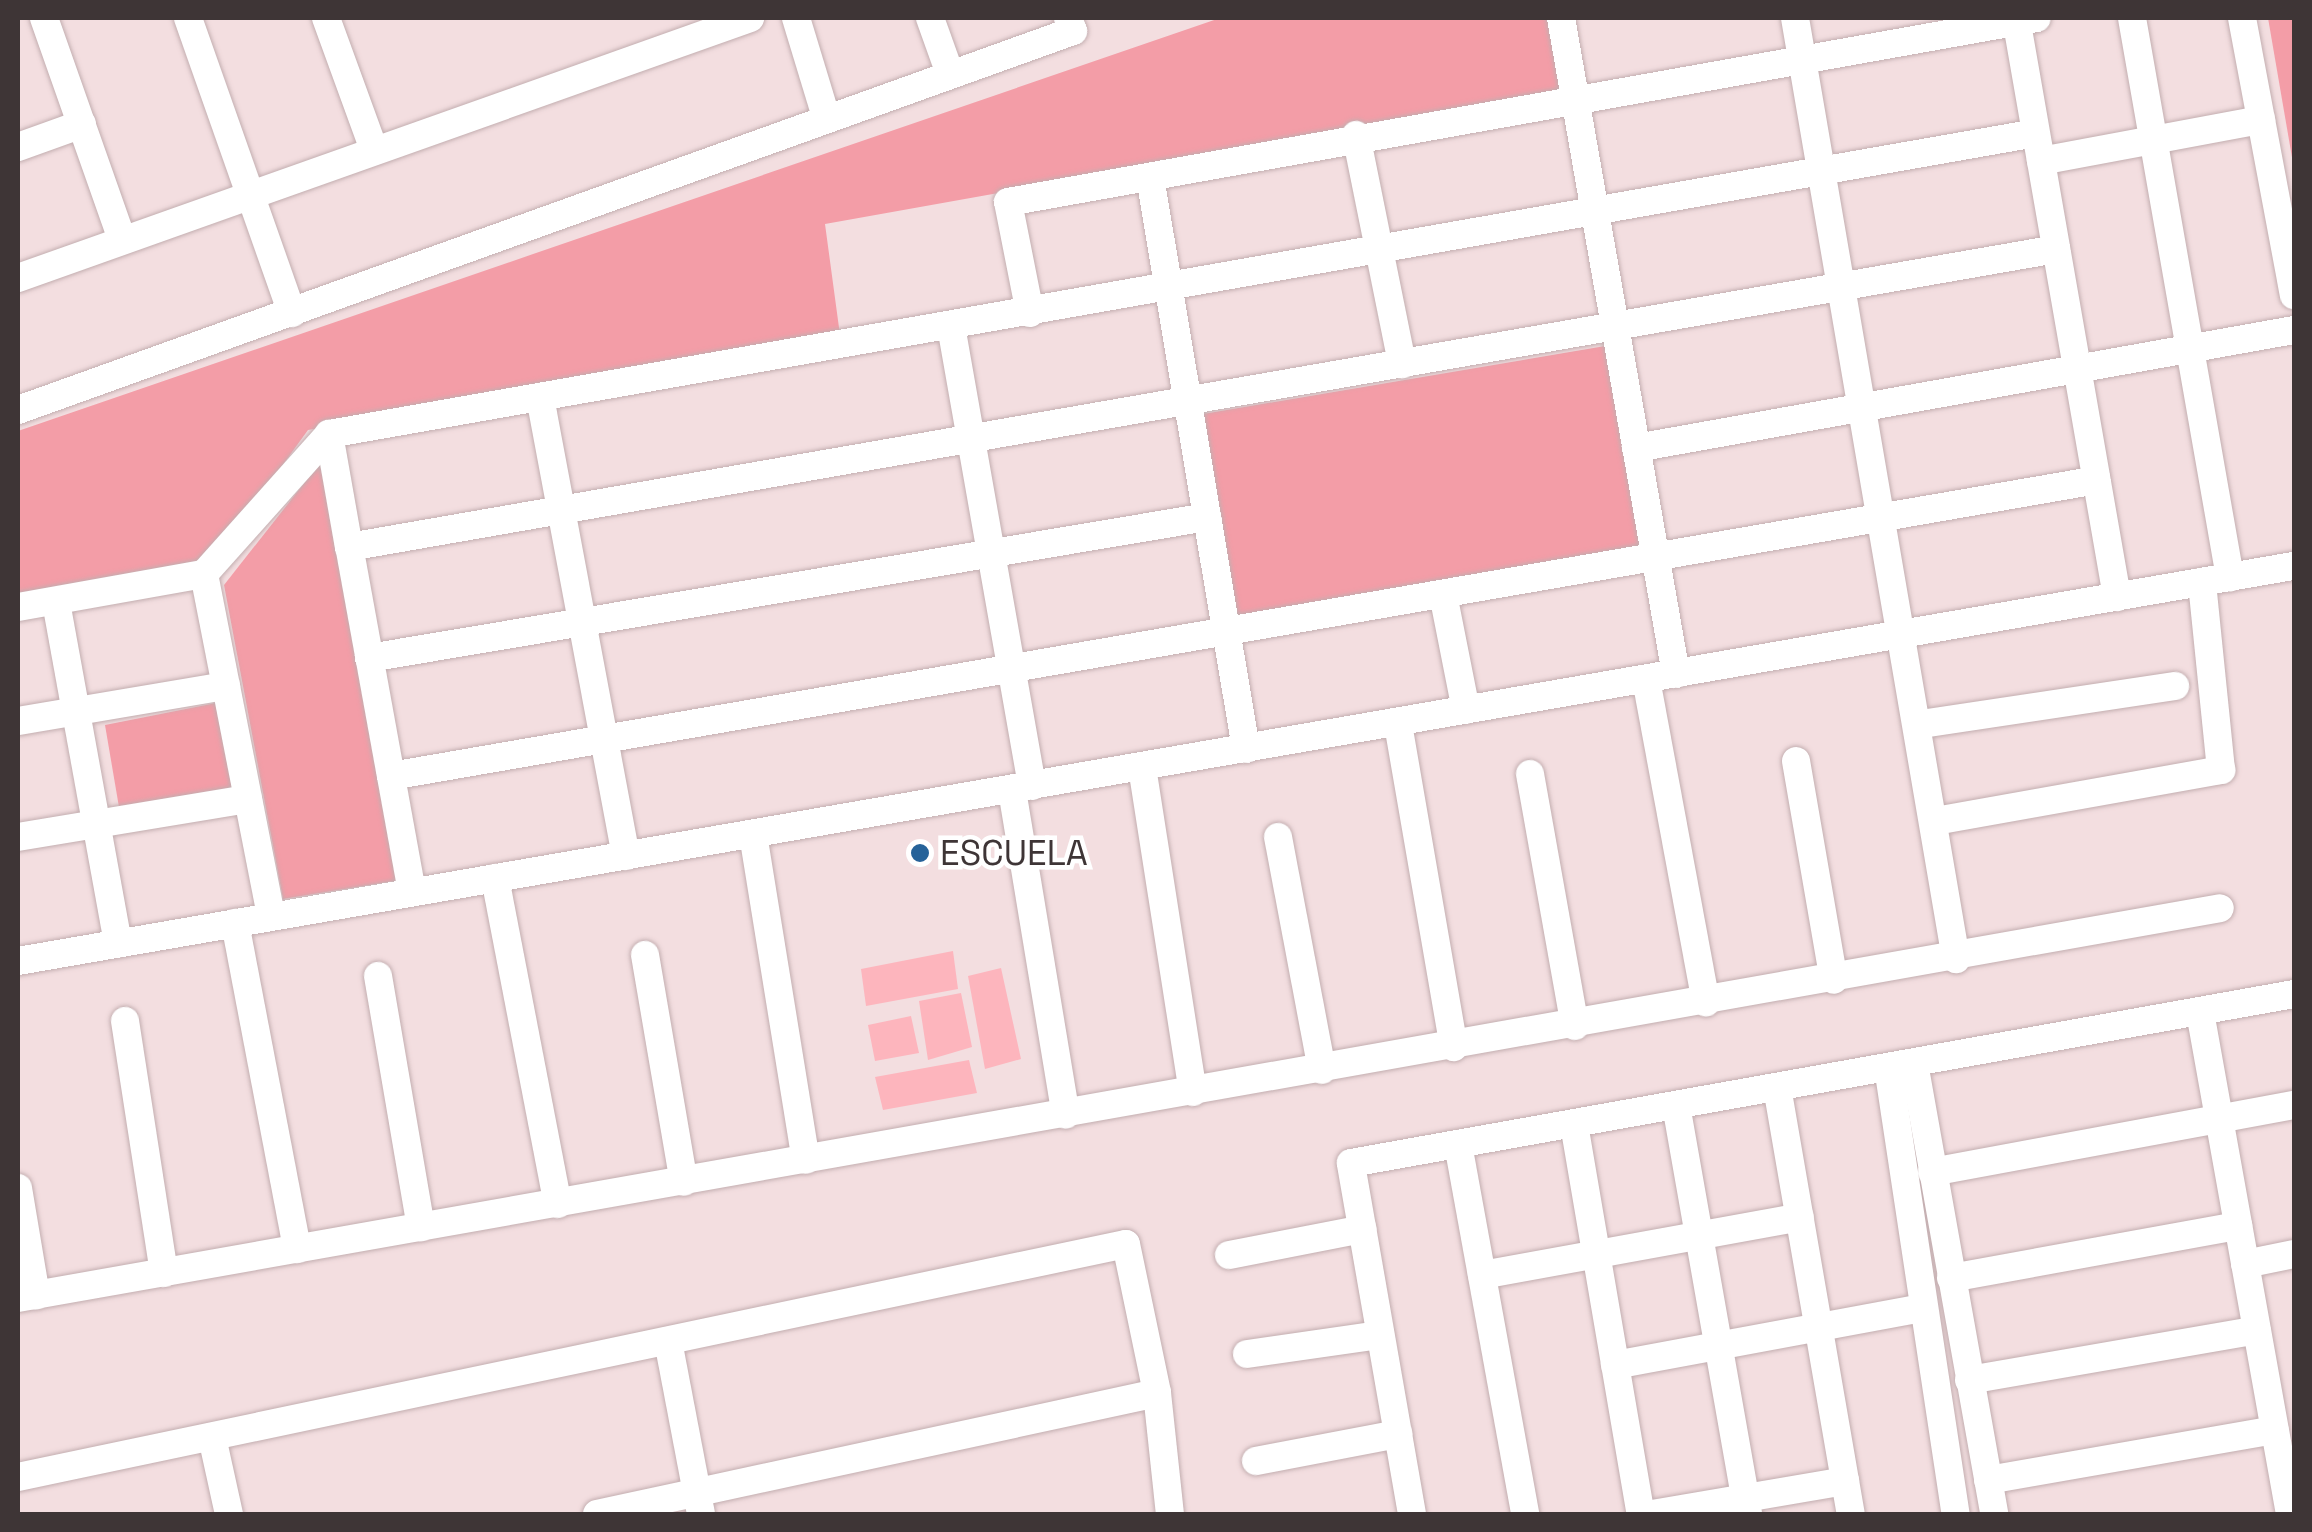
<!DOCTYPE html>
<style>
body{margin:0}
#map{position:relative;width:2312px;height:1532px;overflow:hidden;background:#f3dee0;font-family:"Space Grotesk",sans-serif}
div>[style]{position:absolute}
.green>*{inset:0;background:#f39da7}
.building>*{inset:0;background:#fdb5bd}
.roads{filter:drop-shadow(0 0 2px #c3aeb0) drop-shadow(0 0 2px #c3aeb0)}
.minor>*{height:28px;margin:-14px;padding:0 14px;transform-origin:14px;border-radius:14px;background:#fff}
.dots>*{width:28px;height:28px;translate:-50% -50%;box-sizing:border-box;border:5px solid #fff;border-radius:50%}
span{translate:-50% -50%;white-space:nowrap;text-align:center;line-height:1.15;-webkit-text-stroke:9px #fff;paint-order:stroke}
.poi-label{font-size:35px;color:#3e3536}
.left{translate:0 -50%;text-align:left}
.frame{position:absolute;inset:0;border:20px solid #3e3536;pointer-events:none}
</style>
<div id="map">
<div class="green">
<div style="clip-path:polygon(1220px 18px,1554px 18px,1568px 91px,825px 224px,840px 335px,308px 430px,210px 565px,18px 598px,18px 431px)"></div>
<div style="clip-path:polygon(2268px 18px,2294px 18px,2294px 169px)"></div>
<div style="clip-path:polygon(1611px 345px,1645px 547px,1236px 619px,1203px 414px)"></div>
<div style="clip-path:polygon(324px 458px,400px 880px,283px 899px,224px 585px)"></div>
<div style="clip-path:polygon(221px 702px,237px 793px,120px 813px,105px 725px)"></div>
</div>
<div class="building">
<div style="clip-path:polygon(953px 951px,958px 989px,866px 1006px,861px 969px)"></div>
<div style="clip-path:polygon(1001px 968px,1021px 1059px,985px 1069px,968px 976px)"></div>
<div style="clip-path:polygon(961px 993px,972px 1047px,928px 1060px,919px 1001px)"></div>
<div style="clip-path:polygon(911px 1016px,919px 1053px,875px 1061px,868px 1025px)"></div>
<div style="clip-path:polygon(969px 1060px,977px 1093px,883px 1110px,875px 1077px)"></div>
</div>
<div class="roads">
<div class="minor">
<div style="left:44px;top:18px;width:235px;rotate:70.6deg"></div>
<div style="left:188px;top:18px;width:313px;rotate:70.6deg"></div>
<div style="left:326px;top:18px;width:140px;rotate:70deg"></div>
<div style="left:796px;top:18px;width:103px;rotate:73.1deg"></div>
<div style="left:930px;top:18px;width:59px;rotate:70.3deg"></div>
<div style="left:1561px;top:18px;width:666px;rotate:80.06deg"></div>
<div style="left:1795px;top:18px;width:955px;rotate:80.29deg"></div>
<div style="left:2016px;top:18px;width:588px;rotate:80.1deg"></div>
<div style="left:2132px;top:18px;width:568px;rotate:80.06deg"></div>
<div style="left:2242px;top:18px;width:282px;rotate:79.4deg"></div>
<div style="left:1356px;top:135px;width:234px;rotate:78.6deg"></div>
<div style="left:18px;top:147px;width:68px;rotate:-19.8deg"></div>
<div style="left:2041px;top:161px;width:224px;rotate:-10.6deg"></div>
<div style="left:1150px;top:177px;width:580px;rotate:80.47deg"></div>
<div style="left:18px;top:278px;width:777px;rotate:-19.55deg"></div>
<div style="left:1030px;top:313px;width:113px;rotate:-101.2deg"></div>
<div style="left:1008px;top:202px;width:1045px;rotate:-10.14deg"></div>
<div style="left:951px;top:326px;width:467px;rotate:80deg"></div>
<div style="left:540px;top:397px;width:467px;rotate:79.4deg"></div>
<div style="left:18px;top:410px;width:1121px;rotate:-19.76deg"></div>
<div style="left:1073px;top:31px;width:14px;rotate:-111deg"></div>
<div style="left:329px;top:434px;width:115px;rotate:80deg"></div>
<div style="left:1636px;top:448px;width:668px;rotate:-10.17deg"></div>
<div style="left:204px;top:574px;width:349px;rotate:78.9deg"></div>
<div style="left:1443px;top:594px;width:118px;rotate:78.8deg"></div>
<div style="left:56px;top:602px;width:347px;rotate:79.7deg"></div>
<div style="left:18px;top:607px;width:189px;rotate:-10.1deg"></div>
<div style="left:204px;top:574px;width:188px;rotate:-48.2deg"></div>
<div style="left:329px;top:434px;width:1733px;rotate:-10deg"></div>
<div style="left:369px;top:658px;width:850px;rotate:-9.55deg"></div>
<div style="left:1646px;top:679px;width:329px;rotate:79.5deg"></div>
<div style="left:18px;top:721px;width:211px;rotate:-9.6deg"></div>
<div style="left:1398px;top:724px;width:328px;rotate:80.2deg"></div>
<div style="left:1921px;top:724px;width:257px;rotate:-8.5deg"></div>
<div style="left:1796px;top:761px;width:222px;rotate:80.2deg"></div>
<div style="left:1142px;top:767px;width:329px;rotate:81.1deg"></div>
<div style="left:1530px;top:774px;width:256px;rotate:79.9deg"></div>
<div style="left:391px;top:776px;width:1731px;rotate:-9.84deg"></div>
<div style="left:1012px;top:790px;width:329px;rotate:80.6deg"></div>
<div style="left:1935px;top:821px;width:291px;rotate:-10.1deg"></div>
<div style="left:2221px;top:770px;width:189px;rotate:-95.8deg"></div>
<div style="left:753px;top:834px;width:330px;rotate:80.8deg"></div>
<div style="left:18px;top:837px;width:233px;rotate:-9.4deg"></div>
<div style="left:1278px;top:837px;width:237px;rotate:79.3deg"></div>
<div style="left:495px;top:878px;width:332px;rotate:79.1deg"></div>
<div style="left:412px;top:892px;width:351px;rotate:-100.3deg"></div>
<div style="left:349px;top:547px;width:1733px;rotate:-9.9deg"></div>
<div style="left:235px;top:923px;width:332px;rotate:79.2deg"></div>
<div style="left:645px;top:955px;width:230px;rotate:80.3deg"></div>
<div style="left:18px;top:961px;width:2310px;rotate:-9.85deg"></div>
<div style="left:378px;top:976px;width:255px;rotate:80.3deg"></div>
<div style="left:2200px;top:1012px;width:510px;rotate:79.84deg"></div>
<div style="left:125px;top:1021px;width:255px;rotate:81.2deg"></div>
<div style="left:1914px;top:1063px;width:458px;rotate:79.9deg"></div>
<div style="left:1888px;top:1067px;width:452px;rotate:81.4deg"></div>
<div style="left:1777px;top:1087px;width:433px;rotate:80.2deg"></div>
<div style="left:1676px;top:1105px;width:415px;rotate:80deg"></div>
<div style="left:1574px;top:1124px;width:396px;rotate:80.3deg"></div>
<div style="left:1458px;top:1144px;width:376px;rotate:79.7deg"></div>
<div style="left:1932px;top:1172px;width:368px;rotate:-10.5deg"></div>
<div style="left:18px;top:1188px;width:109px;rotate:80.5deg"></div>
<div style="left:1229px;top:1255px;width:136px;rotate:-11deg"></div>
<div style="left:2245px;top:1264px;width:50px;rotate:-11.5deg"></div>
<div style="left:1482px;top:1275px;width:323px;rotate:-10.3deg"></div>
<div style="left:1951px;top:1278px;width:292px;rotate:-10.3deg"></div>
<div style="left:18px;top:1298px;width:2236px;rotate:-10.04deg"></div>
<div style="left:668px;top:1341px;width:176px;rotate:79.2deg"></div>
<div style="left:1247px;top:1354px;width:133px;rotate:-8.2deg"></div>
<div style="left:1615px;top:1365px;width:308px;rotate:-10.5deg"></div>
<div style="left:1969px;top:1380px;width:292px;rotate:-9.8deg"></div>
<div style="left:1157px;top:1393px;width:122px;rotate:83.9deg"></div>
<div style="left:212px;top:1437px;width:79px;rotate:77.6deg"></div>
<div style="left:1256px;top:1461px;width:145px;rotate:-10.8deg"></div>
<div style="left:18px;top:1477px;width:1132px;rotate:-11.88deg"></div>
<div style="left:1126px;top:1244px;width:152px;rotate:78.2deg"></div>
<div style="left:1157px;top:1393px;width:573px;rotate:167.81deg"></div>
<div style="left:1988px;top:1480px;width:291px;rotate:-9.9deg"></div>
<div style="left:1412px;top:1514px;width:356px;rotate:-99.9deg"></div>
<div style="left:1351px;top:1163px;width:958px;rotate:-10.16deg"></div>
<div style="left:1652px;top:1514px;width:196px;rotate:-9.7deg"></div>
</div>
</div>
<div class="dots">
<div style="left:920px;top:853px;background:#266299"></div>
</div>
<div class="poi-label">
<span class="left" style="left:940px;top:853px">ESCUELA</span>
</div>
<div class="frame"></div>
</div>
